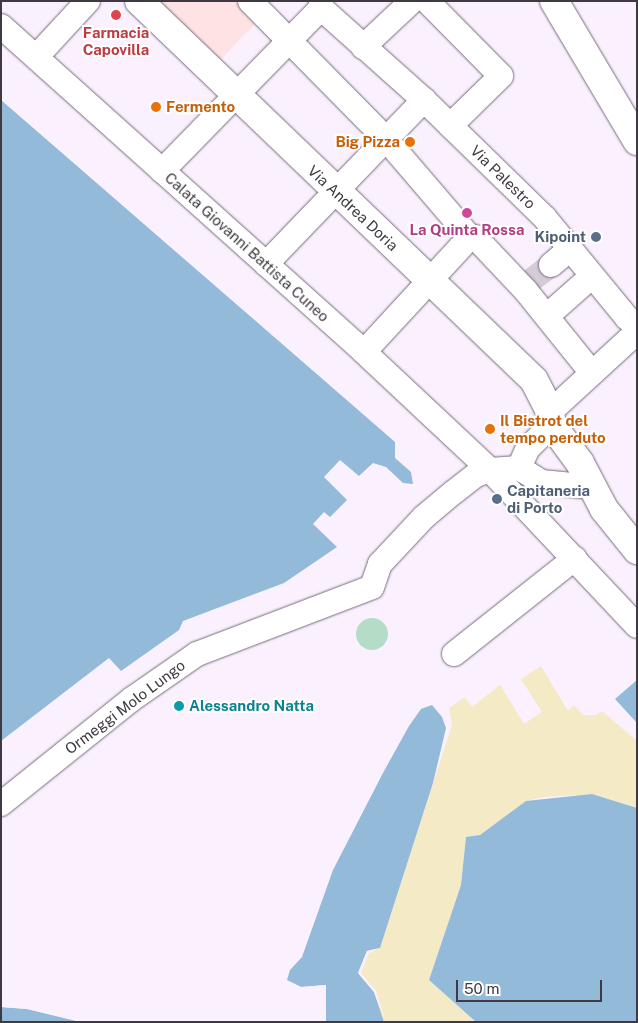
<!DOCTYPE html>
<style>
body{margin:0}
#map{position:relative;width:638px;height:1023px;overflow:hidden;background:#faf0fe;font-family:"Public Sans",sans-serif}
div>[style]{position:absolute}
.commercial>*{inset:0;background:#fee2e4}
.green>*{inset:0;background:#b5dcc7}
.round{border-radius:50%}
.sand>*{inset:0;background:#f4eac5}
.water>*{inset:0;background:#93bad9}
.pier>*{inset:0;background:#faf0fe}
.minor-tunnel>*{height:24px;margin-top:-12px;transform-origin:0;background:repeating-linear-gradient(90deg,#d5ccd8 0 24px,transparent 0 36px)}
.roads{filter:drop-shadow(0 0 1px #766c7b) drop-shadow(0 0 1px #766c7b)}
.minor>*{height:24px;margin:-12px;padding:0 12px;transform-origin:12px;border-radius:12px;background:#fff}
.major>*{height:28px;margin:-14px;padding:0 14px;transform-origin:14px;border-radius:14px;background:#fff}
.dots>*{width:14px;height:14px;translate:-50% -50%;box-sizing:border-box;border:2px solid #fff;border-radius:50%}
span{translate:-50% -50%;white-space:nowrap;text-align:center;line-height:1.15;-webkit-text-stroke:4px #fff;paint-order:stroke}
.health-label{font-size:15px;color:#be3a42;font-weight:700}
.food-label{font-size:15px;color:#c56008;font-weight:700}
.left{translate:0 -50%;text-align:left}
.right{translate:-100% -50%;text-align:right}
.street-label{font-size:15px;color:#3f3a41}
.hotel-label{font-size:15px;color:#b23c85;font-weight:700}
.service-label{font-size:15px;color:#4e5e75;font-weight:700}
.culture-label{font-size:15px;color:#0d838f;font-weight:700}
.frame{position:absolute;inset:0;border:2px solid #3f3a41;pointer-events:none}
.scale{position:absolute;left:456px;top:980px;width:146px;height:22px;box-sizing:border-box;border:2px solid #3f3a41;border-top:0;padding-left:6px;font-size:15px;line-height:18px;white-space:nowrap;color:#3f3a41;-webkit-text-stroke:4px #fff;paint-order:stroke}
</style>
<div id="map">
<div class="commercial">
<div style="clip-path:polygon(155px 1px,236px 1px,257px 22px,217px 63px)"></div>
</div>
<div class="green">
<div class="round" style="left:356px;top:618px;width:32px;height:32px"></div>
</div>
<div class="sand">
<div style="clip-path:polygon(541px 666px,568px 711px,574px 705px,583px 715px,596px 715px,602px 711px,637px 741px,637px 808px,592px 794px,543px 797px,526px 801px,480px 835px,466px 837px,461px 885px,429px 980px,476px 1022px,384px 1022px,374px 992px,358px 973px,367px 951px,380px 948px,452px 725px,449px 708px,465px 697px,472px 707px,500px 685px,524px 724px,542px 712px,521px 679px)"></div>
</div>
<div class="water">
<div style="clip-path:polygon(1px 100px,395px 442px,395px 458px,411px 472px,413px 484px,403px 483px,386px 467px,373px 463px,359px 476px,340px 460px,324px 477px,347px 500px,330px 517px,324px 512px,313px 524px,337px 547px,284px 583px,183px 621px,179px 630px,121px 671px,109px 658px,1px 741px)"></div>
<div style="clip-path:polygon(637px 680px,637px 723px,615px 699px)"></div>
<div style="clip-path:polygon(432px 705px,442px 717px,446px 728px,433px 783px,380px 948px,367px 951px,358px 973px,374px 992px,384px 1022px,326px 1022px,326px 985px,301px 987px,287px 980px,290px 970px,302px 957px,333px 870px,384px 771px,409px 726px,421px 709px)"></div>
<div style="clip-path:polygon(592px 794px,637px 808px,637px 1022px,476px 1022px,429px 980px,461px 885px,466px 837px,480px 835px,526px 801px)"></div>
<div style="clip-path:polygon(1px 1007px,27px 1009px,80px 1022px,1px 1022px)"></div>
</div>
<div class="pier">
<div style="clip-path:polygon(380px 948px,369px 953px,361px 973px,376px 991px,386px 1022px,374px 992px,358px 973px,367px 951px)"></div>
<div style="clip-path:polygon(285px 980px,301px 987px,326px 985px,326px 1022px,324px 987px,300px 990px)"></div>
<div style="clip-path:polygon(1px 1005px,65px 1014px,83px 1022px,27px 1009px,1px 1007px)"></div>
</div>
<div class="minor-tunnel">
<div style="left:530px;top:281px;width:26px;rotate:-37deg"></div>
</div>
<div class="roads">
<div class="minor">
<div style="left:250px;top:1px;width:192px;rotate:45.4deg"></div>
<div style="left:385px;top:138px;width:130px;rotate:49.4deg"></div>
<div style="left:470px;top:237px;width:156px;rotate:132.7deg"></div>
<div style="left:427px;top:1px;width:105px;rotate:45.4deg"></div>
<div style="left:501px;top:76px;width:71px;rotate:135.6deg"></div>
<div style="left:321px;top:8px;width:138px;rotate:41.8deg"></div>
<div style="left:424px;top:100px;width:169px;rotate:44.3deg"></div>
<div style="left:545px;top:218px;width:129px;rotate:50.6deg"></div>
<div style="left:627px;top:318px;width:13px;rotate:39deg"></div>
<div style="left:1px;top:26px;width:488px;rotate:41.9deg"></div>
<div style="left:364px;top:352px;width:173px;rotate:43.1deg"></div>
<div style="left:490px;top:470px;width:214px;rotate:46.7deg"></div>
<div style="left:363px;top:47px;width:67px;rotate:-43.2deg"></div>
<div style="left:37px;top:56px;width:75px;rotate:-47.2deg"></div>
<div style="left:162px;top:171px;width:228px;rotate:-45.7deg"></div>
<div style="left:321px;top:8px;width:7px;rotate:-90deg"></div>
<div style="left:470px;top:237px;width:5px"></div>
<div style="left:475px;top:237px;width:74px;rotate:46.6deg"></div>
<div style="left:526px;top:291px;width:105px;rotate:51.2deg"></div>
<div style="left:266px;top:264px;width:228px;rotate:-46.1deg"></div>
<div style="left:551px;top:265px;width:26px;rotate:-40deg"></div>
<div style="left:547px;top:316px;width:60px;rotate:-41.6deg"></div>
<div style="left:550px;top:412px;width:118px;rotate:-42.6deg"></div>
<div style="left:519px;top:468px;width:26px;rotate:32deg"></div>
<div style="left:541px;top:482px;width:52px;rotate:5.5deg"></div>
<div style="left:519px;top:468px;width:22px;rotate:-66deg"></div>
<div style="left:528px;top:448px;width:33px;rotate:-44deg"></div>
<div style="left:454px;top:654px;width:154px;rotate:-38.4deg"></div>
<div style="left:1px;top:804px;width:168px;rotate:-38.7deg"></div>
<div style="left:132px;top:699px;width:79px;rotate:-34.7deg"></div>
<div style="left:197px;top:654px;width:187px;rotate:-20.9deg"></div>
<div style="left:372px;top:587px;width:24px;rotate:-71deg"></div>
<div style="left:380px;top:564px;width:64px;rotate:-46.9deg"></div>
<div style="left:424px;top:517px;width:39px;rotate:-40deg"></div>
<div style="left:454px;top:492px;width:28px;rotate:-38deg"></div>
<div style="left:476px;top:475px;width:15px;rotate:-20deg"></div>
<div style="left:490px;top:470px;width:29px;rotate:-4deg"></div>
</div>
<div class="major">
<div style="left:139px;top:1px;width:547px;rotate:43.82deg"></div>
<div style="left:534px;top:380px;width:36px;rotate:63deg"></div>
<div style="left:550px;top:412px;width:13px;rotate:81deg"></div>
<div style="left:552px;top:425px;width:47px;rotate:53.6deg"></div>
<div style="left:580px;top:463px;width:52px;rotate:62.4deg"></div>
<div style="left:604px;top:509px;width:53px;rotate:51.2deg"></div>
<div style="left:554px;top:1px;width:163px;rotate:59.3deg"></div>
</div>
</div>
<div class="dots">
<div style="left:116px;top:15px;background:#e0444e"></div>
<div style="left:156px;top:107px;background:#e8710a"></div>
<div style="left:410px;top:142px;background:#e8710a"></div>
<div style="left:467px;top:213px;background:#d1479c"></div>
<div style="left:596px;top:237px;background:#5c6f8a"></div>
<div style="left:490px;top:429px;background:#e8710a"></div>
<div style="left:497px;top:499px;background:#5c6f8a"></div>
<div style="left:179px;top:706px;background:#0f9aa8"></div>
</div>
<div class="health-label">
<span style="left:116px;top:41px">Farmacia<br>Capovilla</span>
</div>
<div class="food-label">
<span class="left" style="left:166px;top:107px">Fermento</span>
<span class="right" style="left:400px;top:142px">Big Pizza</span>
<span class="left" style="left:500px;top:429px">Il Bistrot del<br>tempo perduto</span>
</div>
<div class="street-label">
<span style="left:503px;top:177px;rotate:44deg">Via Palestro</span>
<span style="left:353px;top:208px;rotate:43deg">Via Andrea Doria</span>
<span style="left:247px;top:247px;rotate:42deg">Calata Giovanni Battista Cuneo</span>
<span style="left:125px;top:707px;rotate:-37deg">Ormeggi Molo Lungo</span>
</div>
<div class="hotel-label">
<span style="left:467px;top:230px">La Quinta Rossa</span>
</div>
<div class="service-label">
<span class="right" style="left:586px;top:237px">Kipoint</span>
<span class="left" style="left:507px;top:499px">Capitaneria<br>di Porto</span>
</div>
<div class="culture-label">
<span class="left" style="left:189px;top:706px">Alessandro Natta</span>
</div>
<div class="frame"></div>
<div class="scale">50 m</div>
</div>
